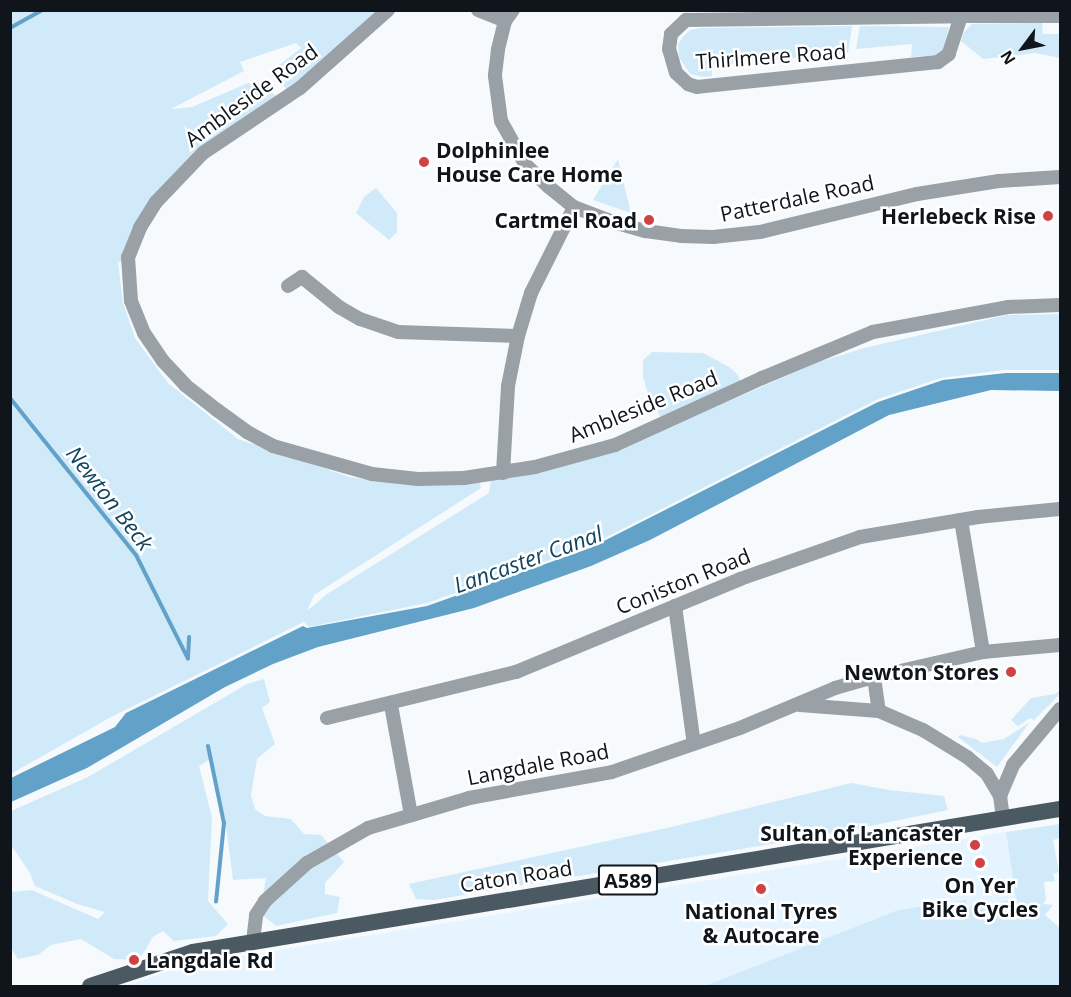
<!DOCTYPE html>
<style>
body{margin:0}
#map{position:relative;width:1071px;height:997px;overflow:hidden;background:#f6fafc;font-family:"Open Sans",sans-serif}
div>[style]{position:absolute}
.built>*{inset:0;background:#e5f4ff}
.green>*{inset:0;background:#d1eafa}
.water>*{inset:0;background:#63a2c8}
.stream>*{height:4px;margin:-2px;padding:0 2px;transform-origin:2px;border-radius:2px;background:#63a2c8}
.minor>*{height:14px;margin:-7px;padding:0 7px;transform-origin:7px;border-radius:7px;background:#99a1a6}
.primary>*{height:16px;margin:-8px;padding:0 8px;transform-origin:8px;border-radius:8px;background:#4b5962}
.dots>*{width:16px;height:16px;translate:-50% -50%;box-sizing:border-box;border:3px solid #fff;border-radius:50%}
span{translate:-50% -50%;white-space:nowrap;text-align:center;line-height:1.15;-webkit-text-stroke:5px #fff;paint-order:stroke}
.shield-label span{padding:2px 4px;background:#fff;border:2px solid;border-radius:4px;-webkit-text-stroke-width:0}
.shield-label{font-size:20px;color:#0f151a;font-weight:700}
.street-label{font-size:21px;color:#0f151a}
.poi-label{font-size:21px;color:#0f151a;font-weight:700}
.left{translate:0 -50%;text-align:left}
.right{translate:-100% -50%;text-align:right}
.water-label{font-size:22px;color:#11445f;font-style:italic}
.frame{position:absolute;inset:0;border:12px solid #0f151a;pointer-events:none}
.north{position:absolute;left:993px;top:18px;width:60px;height:60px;-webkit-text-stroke:4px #fff;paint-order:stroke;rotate:238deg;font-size:16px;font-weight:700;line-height:24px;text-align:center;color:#0f151a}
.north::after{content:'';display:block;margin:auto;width:21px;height:27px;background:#0f151a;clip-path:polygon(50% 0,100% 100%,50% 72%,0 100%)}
</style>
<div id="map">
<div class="built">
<div style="clip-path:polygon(1006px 832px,1016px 899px,967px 907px,966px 900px,898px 910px,705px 986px,126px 986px,186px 965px)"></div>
</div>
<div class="green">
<div style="clip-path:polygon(10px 11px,388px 11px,288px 90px,269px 73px,301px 48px,296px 43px,240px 62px,244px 71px,171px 109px,192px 107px,248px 83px,260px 83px,276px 96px,177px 177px,124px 262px,118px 262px,123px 303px,135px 338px,168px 383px,238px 439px,350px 477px,378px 481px,479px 479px,481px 488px,314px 595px,307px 611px,327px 594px,489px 493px,491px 480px,617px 449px,819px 362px,864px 348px,1007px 315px,1060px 314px,1060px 370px,1004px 370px,941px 378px,878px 399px,589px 546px,427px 603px,309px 627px,304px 622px,111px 717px,11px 774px)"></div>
<div style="clip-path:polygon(1042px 23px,1043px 34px,1060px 34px,1060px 58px,1035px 53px,983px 59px,961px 41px,964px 32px,972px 24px)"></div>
<div style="clip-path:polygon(852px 26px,848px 53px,712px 66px,712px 76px,703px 77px,690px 74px,679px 57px,678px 44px,683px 37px,690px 30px,701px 28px)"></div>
<div style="clip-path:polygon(860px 26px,949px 27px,943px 51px,937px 55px,911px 57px,912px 44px,856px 49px)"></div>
<div style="clip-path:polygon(618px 159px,631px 213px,593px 200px)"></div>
<div style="clip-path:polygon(376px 188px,397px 213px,397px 232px,389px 240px,356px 213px,364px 197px)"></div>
<div style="clip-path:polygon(652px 352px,703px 353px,729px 367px,738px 375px,741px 383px,662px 420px,649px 397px,643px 377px,643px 360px)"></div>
<div style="clip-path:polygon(264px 679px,270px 702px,262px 708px,275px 744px,257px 759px,251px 795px,255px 809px,265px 816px,291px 819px,304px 834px,321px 835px,344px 862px,325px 883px,325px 894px,340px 897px,337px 913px,276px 926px,260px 913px,266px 878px,233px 880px,225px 818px,209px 760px,199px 766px,212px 818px,208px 901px,228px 924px,216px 936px,174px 941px,163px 931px,153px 937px,139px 960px,114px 959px,81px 939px,51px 945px,38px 955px,18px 959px,11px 948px,10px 892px,32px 890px,98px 919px,105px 912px,77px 904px,35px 886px,30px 873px,11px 845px,11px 811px,88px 777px,247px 684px)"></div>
<div style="clip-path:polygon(1060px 690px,1060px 694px,1034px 720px,1030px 718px,1018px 726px,1011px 720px,1031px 698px,1055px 694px)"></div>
<div style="clip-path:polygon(1030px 722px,997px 767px,958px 737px,960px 735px,976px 739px,982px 743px,1004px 739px)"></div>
<div style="clip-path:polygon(851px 783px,889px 790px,944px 796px,948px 810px,831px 834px,434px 900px,416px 899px,409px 884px,667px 828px)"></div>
<div style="clip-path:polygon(1060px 824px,1060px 838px,1053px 840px,1059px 872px,1053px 874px,1055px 881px,1044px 882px,1046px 900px,1043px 904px,1053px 905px,1045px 915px,1060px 928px,1060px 986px,705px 986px,898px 910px,966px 900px,968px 907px,1016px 899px,1006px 832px)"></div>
</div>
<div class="water">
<div style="clip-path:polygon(1006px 373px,1060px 373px,1060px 391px,991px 390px,889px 415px,650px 540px,591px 566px,474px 608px,318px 647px,273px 664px,225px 687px,87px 768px,11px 802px,11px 778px,115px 727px,126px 713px,303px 626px,307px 628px,427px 606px,590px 548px,878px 402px,943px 380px)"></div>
</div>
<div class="stream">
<div style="left:10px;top:28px;width:37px;rotate:-29deg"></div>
<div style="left:10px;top:398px;width:201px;rotate:51.3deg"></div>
<div style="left:136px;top:555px;width:116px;rotate:63.4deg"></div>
<div style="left:188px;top:658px;width:21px;rotate:-87deg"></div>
<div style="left:208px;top:746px;width:79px;rotate:78.3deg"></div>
<div style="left:224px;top:823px;width:79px;rotate:95.8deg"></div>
</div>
<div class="minor">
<div style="left:388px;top:10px;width:118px;rotate:138.4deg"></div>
<div style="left:300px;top:88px;width:117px;rotate:146.2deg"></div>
<div style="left:203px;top:153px;width:68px;rotate:133.8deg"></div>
<div style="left:156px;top:202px;width:31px;rotate:122deg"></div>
<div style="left:140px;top:228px;width:31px;rotate:112deg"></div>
<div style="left:128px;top:257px;width:44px;rotate:86.1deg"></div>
<div style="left:131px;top:301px;width:35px;rotate:68deg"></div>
<div style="left:144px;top:333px;width:34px;rotate:56deg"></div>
<div style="left:163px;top:361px;width:33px;rotate:47deg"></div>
<div style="left:185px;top:385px;width:41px;rotate:38deg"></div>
<div style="left:217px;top:410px;width:37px;rotate:36deg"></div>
<div style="left:247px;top:432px;width:30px;rotate:28deg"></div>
<div style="left:273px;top:446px;width:103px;rotate:15.8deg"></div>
<div style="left:372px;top:474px;width:46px;rotate:6.2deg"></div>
<div style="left:418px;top:479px;width:46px;rotate:-1.2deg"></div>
<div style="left:464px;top:478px;width:72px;rotate:-8.8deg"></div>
<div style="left:535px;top:467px;width:83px;rotate:-15.4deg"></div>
<div style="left:615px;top:445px;width:162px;rotate:-24.5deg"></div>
<div style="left:762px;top:378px;width:120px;rotate:-22.5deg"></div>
<div style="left:873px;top:332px;width:137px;rotate:-10.5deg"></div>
<div style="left:1008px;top:307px;width:52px;rotate:-2.2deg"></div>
<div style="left:478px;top:10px;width:29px;rotate:22deg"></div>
<div style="left:513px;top:10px;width:14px;rotate:126deg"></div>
<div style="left:505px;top:21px;width:30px;rotate:104deg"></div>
<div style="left:498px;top:50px;width:26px;rotate:97deg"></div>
<div style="left:495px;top:76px;width:45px;rotate:82.4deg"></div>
<div style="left:501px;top:121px;width:49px;rotate:60.8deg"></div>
<div style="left:525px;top:164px;width:33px;rotate:44deg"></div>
<div style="left:549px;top:187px;width:32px;rotate:39deg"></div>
<div style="left:574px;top:207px;width:39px;rotate:21deg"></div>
<div style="left:610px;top:221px;width:37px;rotate:16deg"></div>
<div style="left:646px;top:231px;width:35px;rotate:8deg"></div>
<div style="left:681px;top:236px;width:32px;rotate:2deg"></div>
<div style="left:713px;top:237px;width:47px;rotate:-6.1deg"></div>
<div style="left:760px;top:232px;width:162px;rotate:-13.6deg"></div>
<div style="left:917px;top:194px;width:83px;rotate:-9deg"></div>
<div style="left:999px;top:181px;width:61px;rotate:-3.8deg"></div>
<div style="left:961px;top:16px;width:40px;rotate:108deg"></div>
<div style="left:949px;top:54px;width:14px;rotate:144deg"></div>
<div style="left:938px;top:62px;width:242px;rotate:174.1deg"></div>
<div style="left:697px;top:87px;width:9px;rotate:-162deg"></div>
<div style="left:688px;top:84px;width:16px;rotate:-137deg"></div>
<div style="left:676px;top:73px;width:25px;rotate:-106deg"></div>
<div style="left:669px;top:49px;width:15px;rotate:-82deg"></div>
<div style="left:671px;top:34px;width:21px;rotate:-43deg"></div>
<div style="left:686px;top:20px;width:275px;rotate:-0.8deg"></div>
<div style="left:961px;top:16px;width:99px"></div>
<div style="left:288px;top:286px;width:17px;rotate:-33deg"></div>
<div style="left:302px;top:277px;width:48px;rotate:39deg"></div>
<div style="left:339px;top:307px;width:24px;rotate:30deg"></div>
<div style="left:360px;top:319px;width:40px;rotate:18.9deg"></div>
<div style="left:398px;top:332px;width:120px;rotate:1.9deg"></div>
<div style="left:503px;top:473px;width:87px;rotate:-86.7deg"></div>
<div style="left:508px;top:386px;width:51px;rotate:-78.7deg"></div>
<div style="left:518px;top:336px;width:45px;rotate:-73.2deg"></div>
<div style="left:531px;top:293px;width:96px;rotate:-63.4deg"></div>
<div style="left:961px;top:520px;width:134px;rotate:80.5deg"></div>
<div style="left:675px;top:606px;width:139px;rotate:82.2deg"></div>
<div style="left:874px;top:677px;width:34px;rotate:82deg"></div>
<div style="left:391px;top:705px;width:112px;rotate:79.7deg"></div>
<div style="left:800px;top:705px;width:79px;rotate:4.3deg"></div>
<div style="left:879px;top:711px;width:48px;rotate:23.4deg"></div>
<div style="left:923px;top:730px;width:52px;rotate:31.5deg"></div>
<div style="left:967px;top:757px;width:26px;rotate:40deg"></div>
<div style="left:987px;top:774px;width:26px;rotate:59deg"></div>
<div style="left:1000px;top:796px;width:22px;rotate:82deg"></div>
<div style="left:327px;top:718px;width:195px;rotate:-13.7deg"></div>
<div style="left:516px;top:672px;width:243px;rotate:-22.5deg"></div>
<div style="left:740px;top:579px;width:127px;rotate:-19.3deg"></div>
<div style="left:860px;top:537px;width:120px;rotate:-9.6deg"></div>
<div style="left:978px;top:517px;width:82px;rotate:-5.6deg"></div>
<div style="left:1000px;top:796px;width:34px;rotate:-67deg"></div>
<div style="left:1013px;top:765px;width:73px;rotate:-50deg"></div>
<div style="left:253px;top:941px;width:26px;rotate:-83deg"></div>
<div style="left:256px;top:915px;width:17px;rotate:-57deg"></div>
<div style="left:265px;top:901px;width:57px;rotate:-42.1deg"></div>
<div style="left:307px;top:863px;width:70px;rotate:-29.8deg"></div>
<div style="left:368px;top:828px;width:105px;rotate:-16.5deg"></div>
<div style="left:469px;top:798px;width:145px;rotate:-10.3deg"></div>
<div style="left:612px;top:772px;width:135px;rotate:-19deg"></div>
<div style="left:740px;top:728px;width:103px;rotate:-22.8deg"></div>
<div style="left:835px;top:688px;width:41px;rotate:-15.8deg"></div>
<div style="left:874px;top:677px;width:112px;rotate:-12.9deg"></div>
<div style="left:983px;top:652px;width:77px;rotate:-5.2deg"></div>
</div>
<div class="primary">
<div style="left:90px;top:986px;width:108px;rotate:-18.3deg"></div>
<div style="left:193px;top:952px;width:879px;rotate:-9.37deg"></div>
</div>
<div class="dots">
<div style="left:424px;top:162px;background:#d04141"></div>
<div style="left:1048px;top:216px;background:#d04141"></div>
<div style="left:649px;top:220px;background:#d04141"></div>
<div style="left:1011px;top:672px;background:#d04141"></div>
<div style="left:975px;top:845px;background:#d04141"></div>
<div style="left:980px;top:863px;background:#d04141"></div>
<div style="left:761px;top:889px;background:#d04141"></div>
<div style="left:134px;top:960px;background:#d04141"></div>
</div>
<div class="shield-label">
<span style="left:628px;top:880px">A589</span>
</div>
<div class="street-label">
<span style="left:771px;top:56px;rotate:-4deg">Thirlmere Road</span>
<span style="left:251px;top:95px;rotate:-36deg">Ambleside Road</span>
<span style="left:797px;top:198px;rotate:-12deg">Patterdale Road</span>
<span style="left:643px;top:406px;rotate:-22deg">Ambleside Road</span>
<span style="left:683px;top:581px;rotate:-22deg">Coniston Road</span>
<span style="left:538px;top:764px;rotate:-11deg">Langdale Road</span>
<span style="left:516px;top:876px;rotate:-9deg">Caton Road</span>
</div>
<div class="poi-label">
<span class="left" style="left:436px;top:162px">Dolphinlee<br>House Care Home</span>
<span class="right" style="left:1036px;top:216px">Herlebeck Rise</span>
<span class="right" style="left:637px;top:220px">Cartmel Road</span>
<span class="right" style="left:999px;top:672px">Newton Stores</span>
<span class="right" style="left:963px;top:845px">Sultan of Lancaster<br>Experience</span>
<span style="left:980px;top:897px">On Yer<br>Bike Cycles</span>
<span style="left:761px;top:923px">National Tyres<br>&amp; Autocare</span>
<span class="left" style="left:146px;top:960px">Langdale Rd</span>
</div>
<div class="water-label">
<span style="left:110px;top:498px;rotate:52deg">Newton Beck</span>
<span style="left:528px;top:559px;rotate:-20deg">Lancaster Canal</span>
</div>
<div class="frame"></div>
<div class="north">N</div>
</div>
